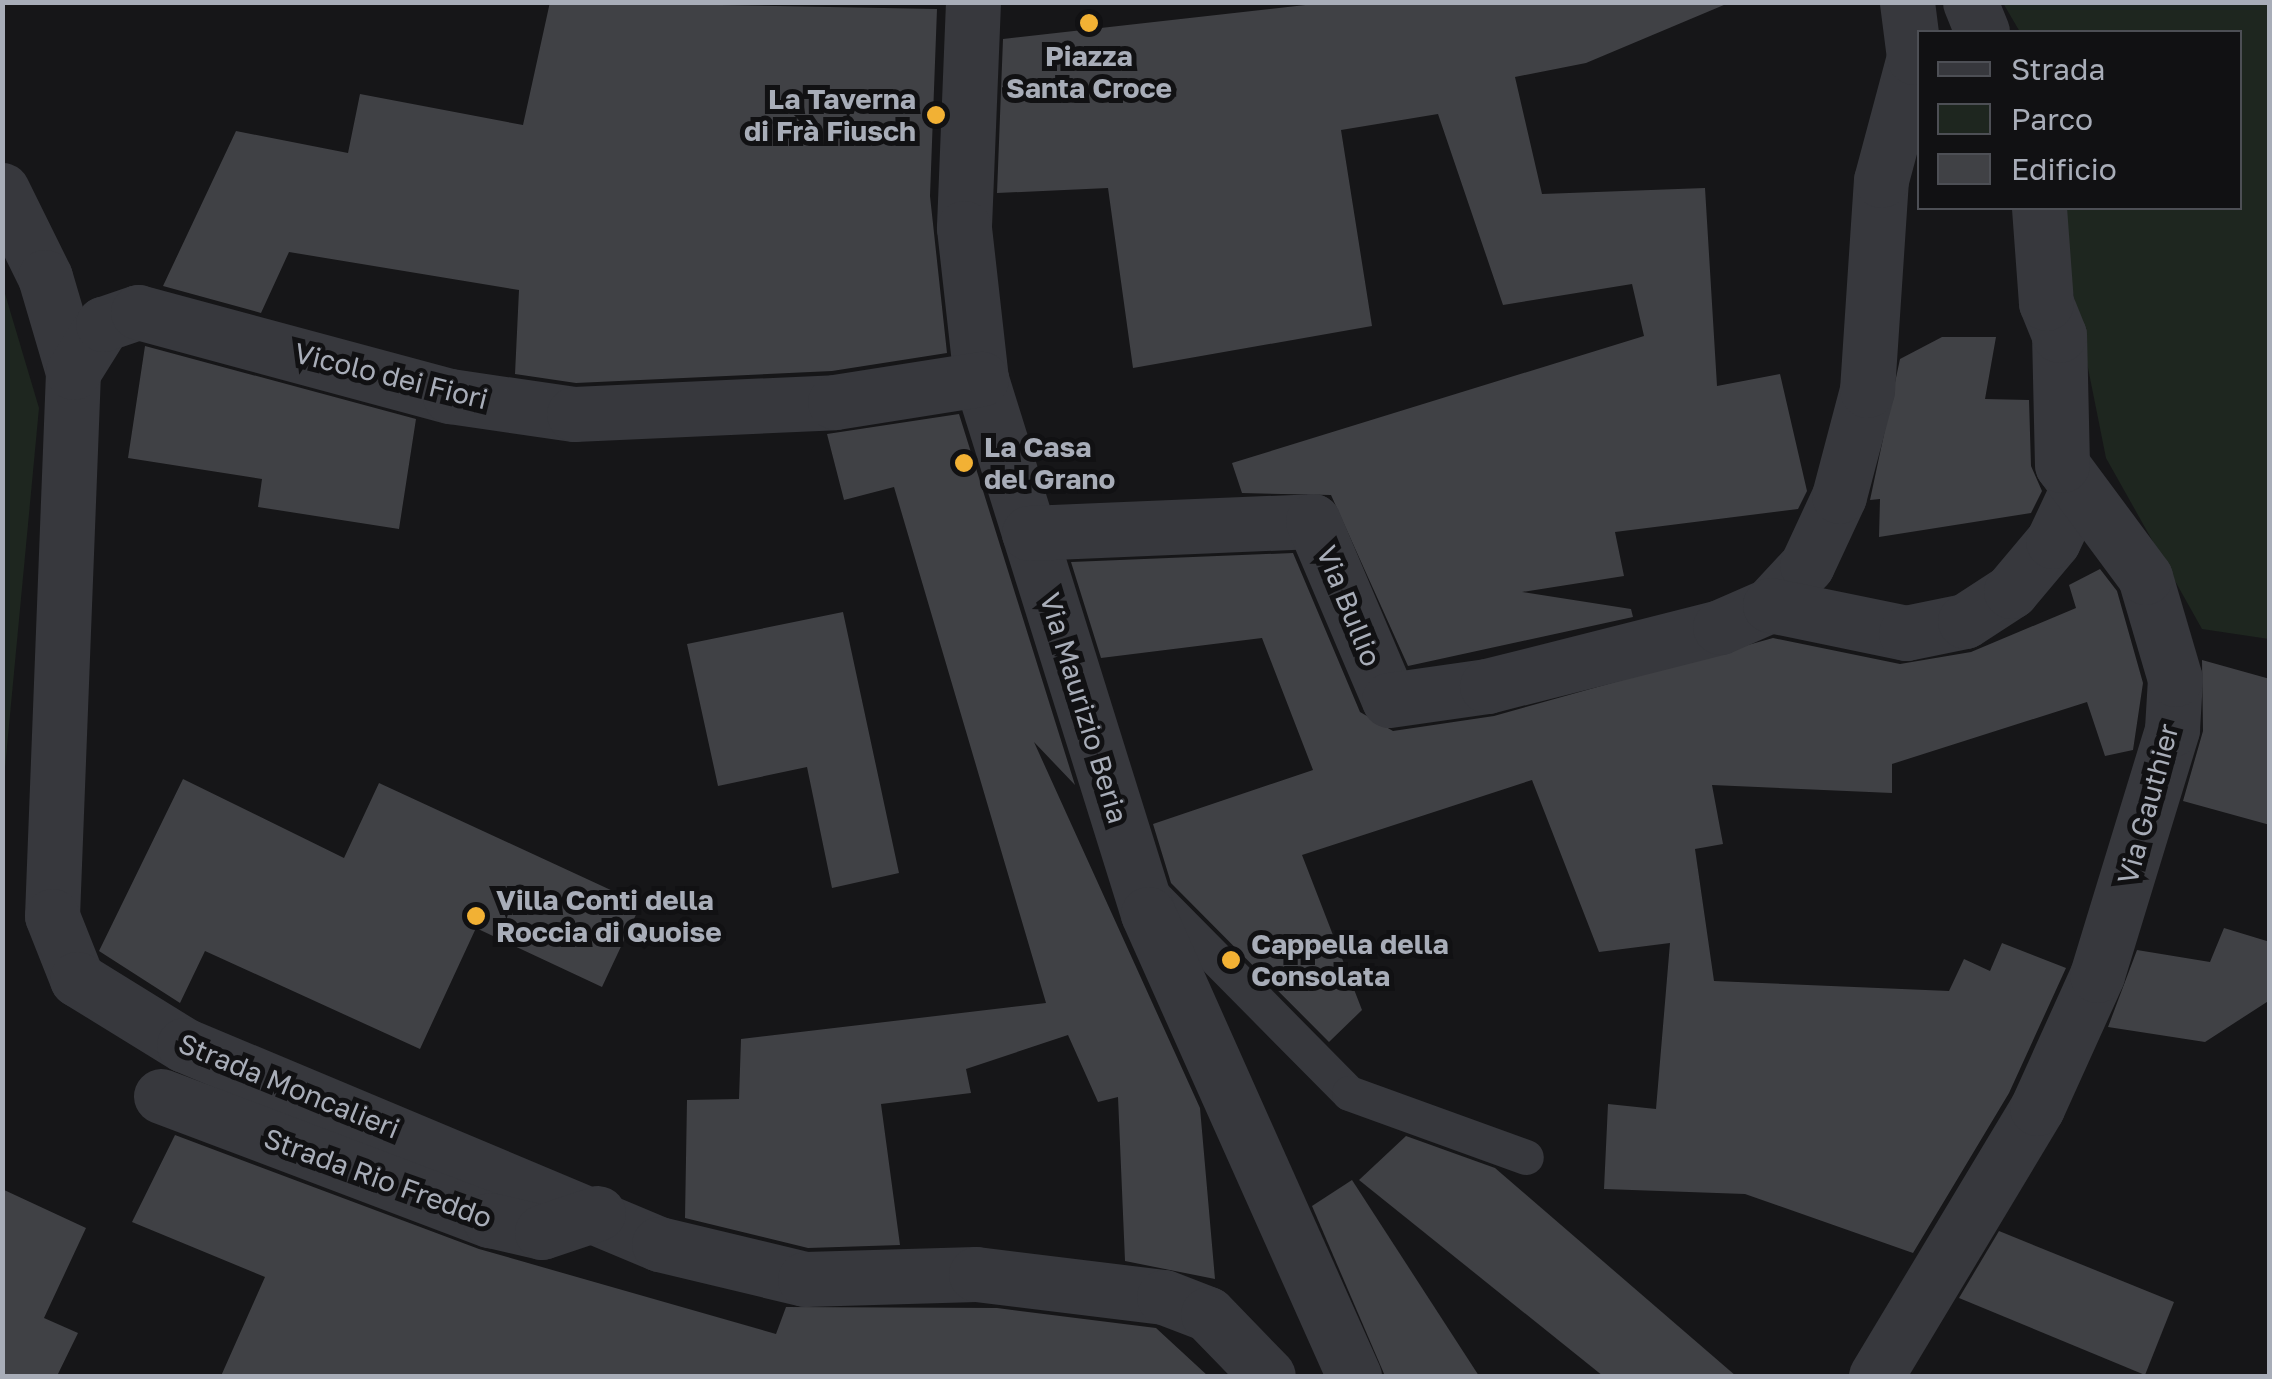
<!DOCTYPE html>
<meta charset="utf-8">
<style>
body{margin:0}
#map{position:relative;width:2272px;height:1379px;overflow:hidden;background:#161618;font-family:"Golos Text",sans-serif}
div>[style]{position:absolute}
.green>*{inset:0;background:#1e261f}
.building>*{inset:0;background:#404145}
.lane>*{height:35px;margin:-17.5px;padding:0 17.5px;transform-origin:17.5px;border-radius:17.5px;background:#37383d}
.street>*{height:55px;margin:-27.5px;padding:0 27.5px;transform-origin:27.5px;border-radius:27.5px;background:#37383d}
.dots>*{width:28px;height:28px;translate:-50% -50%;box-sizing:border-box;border:5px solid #111113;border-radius:50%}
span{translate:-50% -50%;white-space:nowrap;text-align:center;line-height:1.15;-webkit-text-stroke:10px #111113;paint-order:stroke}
.poi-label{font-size:28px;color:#a8adb8;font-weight:700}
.right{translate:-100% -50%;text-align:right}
.left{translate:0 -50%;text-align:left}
.street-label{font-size:28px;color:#a8adb8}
.frame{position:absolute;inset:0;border:5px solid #a8adb8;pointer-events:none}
.legend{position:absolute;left:1917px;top:30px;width:325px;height:180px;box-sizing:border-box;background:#111113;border:2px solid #4d4f55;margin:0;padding:12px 18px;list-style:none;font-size:30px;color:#a8adb8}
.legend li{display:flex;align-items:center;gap:20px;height:50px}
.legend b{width:50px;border:2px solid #4d4f55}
</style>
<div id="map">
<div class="green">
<div style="clip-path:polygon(2003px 3px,2269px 3px,2269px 639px,2202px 629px,2106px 458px,2056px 208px,2240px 208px,2240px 32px,2020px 32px)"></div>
<div style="clip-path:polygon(3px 287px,39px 408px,3px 789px)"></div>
</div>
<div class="building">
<div style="clip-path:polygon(550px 2px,937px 9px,930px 196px,947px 353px,832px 371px,576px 383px,515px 374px,519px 290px,289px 252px,261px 313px,163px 286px,236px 131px,348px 153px,360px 94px,523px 125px)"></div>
<div style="clip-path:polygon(1332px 2px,1731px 2px,1586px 63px,1515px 77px,1542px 194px,1705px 188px,1717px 386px,1780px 374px,1807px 491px,1798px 509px,1615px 532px,1624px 576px,1522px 592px,1631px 609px,1633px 617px,1408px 666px,1331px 495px,1242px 493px,1232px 463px,1644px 336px,1632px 284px,1503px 305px,1438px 114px,1341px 130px,1372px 326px,1133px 368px,1108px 188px,997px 193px,1003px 39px)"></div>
<div style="clip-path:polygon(1942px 337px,1996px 337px,1985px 399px,2029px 400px,2031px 466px,2042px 491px,2031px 513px,1879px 537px,1880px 499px,1870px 500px,1900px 359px)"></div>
<div style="clip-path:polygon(145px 346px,416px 419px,399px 529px,258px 507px,262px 479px,128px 458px)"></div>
<div style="clip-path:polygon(959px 414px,1075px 785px,1034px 742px,1200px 1108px,1215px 1279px,1125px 1261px,1118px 1097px,1098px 1102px,1068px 1035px,966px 1069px,971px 1093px,881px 1104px,900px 1245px,808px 1248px,685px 1218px,687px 1100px,739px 1099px,741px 1039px,1046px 1003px,894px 487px,844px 500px,827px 434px)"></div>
<div style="clip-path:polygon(1293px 553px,1360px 712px,1393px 731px,1494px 716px,1773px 638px,1900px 664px,1971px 652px,2076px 608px,2069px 585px,2100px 569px,2117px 591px,2143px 683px,2133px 750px,2105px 756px,2087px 702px,1892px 764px,1892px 793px,1712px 785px,1723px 844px,1695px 849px,1714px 981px,1949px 991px,1964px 959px,1990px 971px,2002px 943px,2066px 968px,2009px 1093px,1913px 1253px,1745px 1194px,1604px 1189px,1608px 1104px,1656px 1109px,1670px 943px,1599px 952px,1532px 780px,1302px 855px,1362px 1010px,1329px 1042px,1171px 883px,1153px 824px,1313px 770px,1262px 638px,1101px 658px,1071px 562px)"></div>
<div style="clip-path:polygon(843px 612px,899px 873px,832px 888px,807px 767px,718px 786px,687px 644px)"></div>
<div style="clip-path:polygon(2202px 660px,2270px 679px,2270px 825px,2183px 801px,2203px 731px)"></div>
<div style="clip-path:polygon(183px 779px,344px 858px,379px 783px,641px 904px,602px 987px,476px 928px,420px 1049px,205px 951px,180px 1003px,99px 951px)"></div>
<div style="clip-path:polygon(2224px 928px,2270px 942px,2270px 1000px,2205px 1042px,2108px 1027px,2137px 950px,2210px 962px)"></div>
<div style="clip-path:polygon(175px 1135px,479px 1249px,776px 1334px,786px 1307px,997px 1308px,1156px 1328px,1208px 1376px,221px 1376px,265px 1277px,132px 1222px)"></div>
<div style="clip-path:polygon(1406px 1136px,1495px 1168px,1736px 1376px,1603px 1376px,1359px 1180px)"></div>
<div style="clip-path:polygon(1352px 1180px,1479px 1376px,1385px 1376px,1312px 1206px)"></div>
<div style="clip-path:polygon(2px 1189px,86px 1228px,44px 1318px,78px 1333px,57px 1376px,2px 1376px)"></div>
<div style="clip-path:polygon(1999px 1231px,2174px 1302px,2145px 1375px,1959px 1298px)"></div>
</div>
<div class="lane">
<div style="left:1151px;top:893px;width:281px;rotate:45.3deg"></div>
<div style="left:1349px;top:1093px;width:188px;rotate:19.9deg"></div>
</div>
<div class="street">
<div style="left:973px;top:2px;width:226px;rotate:92.3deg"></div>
<div style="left:964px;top:228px;width:152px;rotate:83.6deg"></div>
<div style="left:981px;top:379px;width:560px;rotate:72.66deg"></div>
<div style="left:1148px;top:914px;width:506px;rotate:65.97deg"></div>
<div style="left:1970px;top:2px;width:32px;rotate:68deg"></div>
<div style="left:2px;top:190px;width:97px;rotate:63.7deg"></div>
<div style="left:45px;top:277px;width:99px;rotate:73.6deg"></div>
<div style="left:73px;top:372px;width:544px;rotate:92.21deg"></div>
<div style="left:52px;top:916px;width:68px;rotate:68.4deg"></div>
<div style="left:77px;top:979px;width:126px;rotate:31.7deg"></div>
<div style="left:184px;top:1045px;width:515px;rotate:22.73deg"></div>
<div style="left:659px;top:1244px;width:150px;rotate:13.5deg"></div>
<div style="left:805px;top:1279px;width:171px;rotate:-1.7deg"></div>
<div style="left:976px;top:1274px;width:189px;rotate:7deg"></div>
<div style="left:1164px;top:1297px;width:47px;rotate:21.1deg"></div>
<div style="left:1208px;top:1314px;width:86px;rotate:45.9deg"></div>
<div style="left:73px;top:372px;width:57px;rotate:-58deg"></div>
<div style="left:103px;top:324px;width:37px;rotate:-19deg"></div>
<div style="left:138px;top:312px;width:323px;rotate:15.1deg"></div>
<div style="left:450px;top:396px;width:125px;rotate:8.3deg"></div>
<div style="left:574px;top:414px;width:261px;rotate:-2.6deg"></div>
<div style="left:835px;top:402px;width:148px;rotate:-9deg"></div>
<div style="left:1029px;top:533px;width:284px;rotate:-2.4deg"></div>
<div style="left:1313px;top:521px;width:194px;rotate:67deg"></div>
<div style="left:1389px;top:700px;width:99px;rotate:-8.1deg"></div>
<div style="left:1487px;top:686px;width:240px;rotate:-14.2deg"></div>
<div style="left:1720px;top:627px;width:55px;rotate:-23.7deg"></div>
<div style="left:1770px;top:605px;width:54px;rotate:-47.2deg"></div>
<div style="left:1807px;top:565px;width:76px;rotate:-65.1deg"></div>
<div style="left:1839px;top:496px;width:110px;rotate:-75.2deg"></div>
<div style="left:1867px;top:390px;width:210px;rotate:-86.2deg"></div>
<div style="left:1881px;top:180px;width:127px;rotate:-75deg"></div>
<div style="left:1914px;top:57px;width:55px;rotate:-97.3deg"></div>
<div style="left:1770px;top:605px;width:139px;rotate:11.6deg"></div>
<div style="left:1906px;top:633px;width:60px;rotate:-11.5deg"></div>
<div style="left:1965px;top:621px;width:55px;rotate:-33.1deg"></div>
<div style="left:2011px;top:591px;width:65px;rotate:-50deg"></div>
<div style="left:2053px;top:541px;width:52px;rotate:-64.9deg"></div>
<div style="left:161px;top:1096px;width:352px;rotate:20.7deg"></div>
<div style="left:490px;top:1220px;width:53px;rotate:13deg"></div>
<div style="left:542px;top:1232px;width:59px;rotate:-18.7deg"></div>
<div style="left:1876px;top:1376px;width:313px;rotate:-59deg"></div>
<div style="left:2037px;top:1108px;width:146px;rotate:-65.7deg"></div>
<div style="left:2097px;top:975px;width:257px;rotate:-73deg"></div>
<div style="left:2172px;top:729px;width:50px;rotate:-86.6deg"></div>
<div style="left:2175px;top:679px;width:106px;rotate:-106.4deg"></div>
<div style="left:2145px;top:577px;width:139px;rotate:-126.5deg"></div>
<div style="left:2062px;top:465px;width:130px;rotate:-91.3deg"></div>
<div style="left:2059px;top:335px;width:35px;rotate:-112deg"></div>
<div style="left:2046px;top:303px;width:95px;rotate:-94.2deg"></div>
</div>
<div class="dots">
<div style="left:1089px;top:23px;background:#f2b134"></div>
<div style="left:936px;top:115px;background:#f2b134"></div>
<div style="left:964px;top:463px;background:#f2b134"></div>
<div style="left:476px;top:916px;background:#f2b134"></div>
<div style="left:1231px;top:960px;background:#f2b134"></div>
</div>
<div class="poi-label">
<span style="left:1089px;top:72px">Piazza<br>Santa Croce</span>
<span class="right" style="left:916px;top:115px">La Taverna<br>di Frà Fiusch</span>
<span class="left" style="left:984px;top:463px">La Casa<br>del Grano</span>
<span class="left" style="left:496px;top:916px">Villa Conti della<br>Roccia di Quoise</span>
<span class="left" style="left:1251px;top:960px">Cappella della<br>Consolata</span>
</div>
<div class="street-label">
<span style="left:391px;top:376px;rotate:14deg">Vicolo dei Fiori</span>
<span style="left:1349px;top:606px;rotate:68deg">Via Bullio</span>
<span style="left:1084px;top:708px;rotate:73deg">Via Maurizio Beria</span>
<span style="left:2148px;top:804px;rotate:-75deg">Via Gauthier</span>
<span style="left:289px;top:1086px;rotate:22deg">Strada Moncalieri</span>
<span style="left:378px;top:1178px;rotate:20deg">Strada Rio Freddo</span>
</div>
<div class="frame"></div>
<ul class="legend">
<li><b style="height:12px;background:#37383d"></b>Strada</li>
<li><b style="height:28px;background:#1e261f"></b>Parco</li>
<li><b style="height:28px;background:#404145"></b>Edificio</li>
</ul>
</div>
